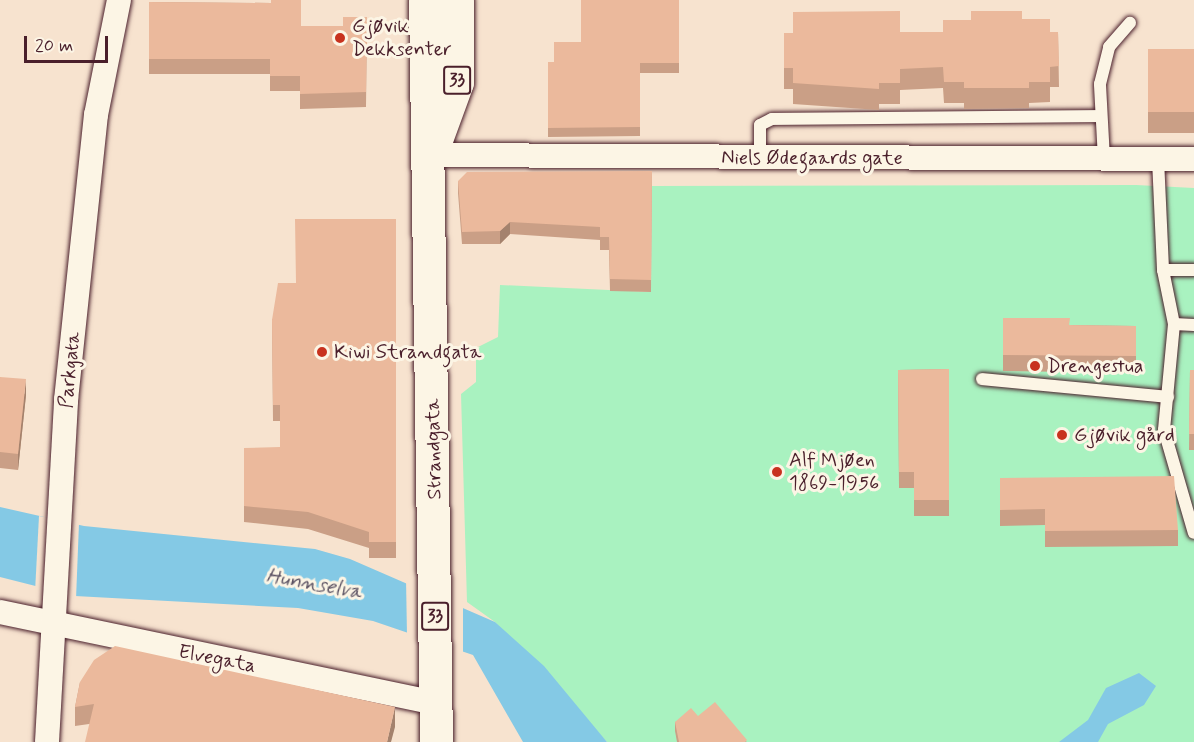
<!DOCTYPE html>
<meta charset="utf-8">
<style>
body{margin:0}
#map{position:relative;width:1194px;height:742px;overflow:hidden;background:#f7e3cf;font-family:Mynerve,sans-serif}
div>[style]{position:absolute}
.green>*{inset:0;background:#a9f2c0}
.water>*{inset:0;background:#84c9e5}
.pier>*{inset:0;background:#f7e3cf}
.roads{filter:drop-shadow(0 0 2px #4a1f2b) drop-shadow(0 0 2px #4a1f2b)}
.service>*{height:12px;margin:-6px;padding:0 6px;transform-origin:6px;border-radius:6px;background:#fcf5e5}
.minor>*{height:24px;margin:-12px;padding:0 12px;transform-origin:12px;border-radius:12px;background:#fcf5e5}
.primary>*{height:33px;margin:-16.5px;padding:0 16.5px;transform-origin:16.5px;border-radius:16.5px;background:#fcf5e5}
.wall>*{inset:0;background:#ca9f86}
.shaded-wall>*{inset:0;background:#a4826d}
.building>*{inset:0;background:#ebb99c}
.dots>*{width:16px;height:16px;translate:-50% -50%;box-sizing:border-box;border:3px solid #fcf5e5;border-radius:50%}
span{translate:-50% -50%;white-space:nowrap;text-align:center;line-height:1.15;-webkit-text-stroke:6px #fcf5e5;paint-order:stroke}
.shield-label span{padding:2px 4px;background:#fcf5e5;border:2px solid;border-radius:4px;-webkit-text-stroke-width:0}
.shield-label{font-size:18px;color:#4a1f2b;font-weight:700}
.poi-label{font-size:20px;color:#4a1f2b}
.left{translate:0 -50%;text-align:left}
.street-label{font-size:20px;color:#4a1f2b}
.water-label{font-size:21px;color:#5b5263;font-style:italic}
.scale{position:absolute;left:24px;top:36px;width:84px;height:27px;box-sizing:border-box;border:3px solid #4a1f2b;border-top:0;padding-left:8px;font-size:18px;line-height:21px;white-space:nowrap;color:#4a1f2b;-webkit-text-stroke:4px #fcf5e5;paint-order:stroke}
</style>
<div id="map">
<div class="green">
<div style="clip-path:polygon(1136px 185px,1194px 188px,1194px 742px,607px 742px,495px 622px,467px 602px,461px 394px,476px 382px,476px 348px,498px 337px,500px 285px,651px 292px,652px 186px)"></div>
</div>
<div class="water">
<div style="clip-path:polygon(0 507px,84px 526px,315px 549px,350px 559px,495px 622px,544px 666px,607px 742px,523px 742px,473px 655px,373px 621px,298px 608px,75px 596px,0 577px)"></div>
<div style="clip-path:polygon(1139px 673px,1156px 686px,1144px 705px,1108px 724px,1098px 742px,1059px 742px,1088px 720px,1106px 688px)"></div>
</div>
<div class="pier">
<div style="clip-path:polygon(39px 516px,79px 523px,76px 599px,35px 592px)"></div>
<div style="clip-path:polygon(406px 578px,463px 602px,463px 655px,407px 636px)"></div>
</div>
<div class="roads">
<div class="service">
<div style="left:760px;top:158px;width:33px;rotate:-90deg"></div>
<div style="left:760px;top:125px;width:13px;rotate:-27deg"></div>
<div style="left:772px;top:119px;width:327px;rotate:-0.5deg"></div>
<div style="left:1104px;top:159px;width:75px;rotate:-93.1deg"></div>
<div style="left:1100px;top:84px;width:38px;rotate:-76deg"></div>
<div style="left:1109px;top:47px;width:32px;rotate:-49deg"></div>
<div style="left:1158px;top:159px;width:111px;rotate:87.4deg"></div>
<div style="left:1163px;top:270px;width:55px;rotate:78.5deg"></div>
<div style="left:1174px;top:324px;width:20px;rotate:3deg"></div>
<div style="left:1163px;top:270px;width:31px"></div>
<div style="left:1174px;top:324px;width:106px;rotate:95.4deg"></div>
<div style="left:1164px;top:430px;width:107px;rotate:73.8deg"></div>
<div style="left:982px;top:379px;width:187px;rotate:5.5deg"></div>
</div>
<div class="minor">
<div style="left:431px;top:155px;width:763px;rotate:0.3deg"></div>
<div style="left:0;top:612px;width:444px;rotate:11.8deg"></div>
<div style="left:47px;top:742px;width:343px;rotate:-86.8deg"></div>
<div style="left:66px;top:400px;width:287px;rotate:-84deg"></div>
<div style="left:96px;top:115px;width:117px;rotate:-78.7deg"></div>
</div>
<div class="primary">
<div style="left:425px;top:0;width:742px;rotate:89.15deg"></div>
<div style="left:434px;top:145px;width:67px;rotate:-69.9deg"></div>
<div style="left:457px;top:82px;width:82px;rotate:-90deg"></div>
</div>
</div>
<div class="wall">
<div style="clip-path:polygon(679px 0,679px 73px,640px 73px,640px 136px,548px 137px,548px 62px,554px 62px)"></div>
<div style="clip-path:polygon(149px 2px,271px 3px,301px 26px,343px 26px,367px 17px,366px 107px,300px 109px,300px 91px,270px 91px,270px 74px,149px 74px)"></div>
<div style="clip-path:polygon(1022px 19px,1050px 32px,1058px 32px,1059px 87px,1050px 87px,1050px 102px,1029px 103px,1029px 108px,964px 109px,964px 103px,944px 103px,943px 88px,900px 90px,900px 104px,879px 104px,879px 110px,793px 104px,793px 89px,784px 89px,784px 54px,900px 32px,943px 32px)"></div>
<div style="clip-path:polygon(1148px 49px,1194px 49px,1194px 133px,1148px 133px)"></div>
<div style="clip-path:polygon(652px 171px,651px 292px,610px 291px,609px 250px,600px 250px,600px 240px,510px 234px,500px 244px,462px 244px,458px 193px,458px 181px)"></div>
<div style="clip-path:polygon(396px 219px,396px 558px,369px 558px,369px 548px,308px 529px,244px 522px,244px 506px,280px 447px,280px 421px,273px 421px,272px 320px,296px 283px)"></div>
<div style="clip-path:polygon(1003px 318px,1070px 325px,1136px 326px,1136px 373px,1003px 371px)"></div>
<div style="clip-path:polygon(949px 369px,949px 516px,914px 516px,914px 488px,899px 488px,898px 370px)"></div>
<div style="clip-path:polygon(1190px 370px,1194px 370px,1194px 450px,1189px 450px)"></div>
<div style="clip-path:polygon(0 377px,26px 395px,18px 470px,0 468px)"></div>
<div style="clip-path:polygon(1000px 478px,1178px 530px,1178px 546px,1045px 547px,1045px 525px,1000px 526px)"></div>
<div style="clip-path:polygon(80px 682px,395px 727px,89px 724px,75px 726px,75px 707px)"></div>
<div style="clip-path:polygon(698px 716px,747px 742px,677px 742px,675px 731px,675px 722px)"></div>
</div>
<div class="shaded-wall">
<div style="clip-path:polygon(510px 222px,510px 234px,500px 244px,500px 231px)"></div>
<div style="clip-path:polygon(26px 379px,26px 395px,18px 470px,18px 454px)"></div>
<div style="clip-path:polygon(395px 707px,395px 727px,391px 742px,387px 742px)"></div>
</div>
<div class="building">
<div style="clip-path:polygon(271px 0,301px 0,301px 26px,343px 26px,343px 17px,367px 17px,366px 92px,300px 94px,300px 76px,270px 76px,270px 59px,149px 59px,149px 2px,271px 3px)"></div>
<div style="clip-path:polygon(581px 0,679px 0,679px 63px,640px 63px,640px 127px,548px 128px,548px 62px,554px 62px,554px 42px,581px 42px)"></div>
<div style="clip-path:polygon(900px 11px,900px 32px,943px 32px,943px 20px,971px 20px,971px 11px,1022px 11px,1022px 19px,1050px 19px,1050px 32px,1058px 32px,1059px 66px,1050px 67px,1050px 82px,1029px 82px,1029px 88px,964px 88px,964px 82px,944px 82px,943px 67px,900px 69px,900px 83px,879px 83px,879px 89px,793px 83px,793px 68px,784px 68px,784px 33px,793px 33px,793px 12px)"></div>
<div style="clip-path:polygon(1148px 49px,1194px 49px,1194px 112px,1148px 112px)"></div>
<div style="clip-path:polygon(652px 171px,651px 280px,610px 279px,609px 237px,600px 237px,600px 227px,510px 222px,500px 231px,462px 232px,458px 181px,467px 172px)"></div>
<div style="clip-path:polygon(295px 219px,396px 219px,396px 542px,369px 542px,369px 532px,308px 512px,244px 506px,244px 448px,280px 447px,280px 405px,273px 405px,272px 320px,278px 283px,296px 283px)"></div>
<div style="clip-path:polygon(1003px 318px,1070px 318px,1069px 325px,1136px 326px,1136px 356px,1003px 355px)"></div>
<div style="clip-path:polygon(949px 369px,949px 500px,914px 500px,914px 472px,899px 472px,898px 370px)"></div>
<div style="clip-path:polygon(1190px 370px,1194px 370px,1194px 434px,1189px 434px)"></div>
<div style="clip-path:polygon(0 377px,26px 379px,18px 454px,0 452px)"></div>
<div style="clip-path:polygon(1174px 476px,1178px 530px,1045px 531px,1045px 509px,1000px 510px,1000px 478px)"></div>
<div style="clip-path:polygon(115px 646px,395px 707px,387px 742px,85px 742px,94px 704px,75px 707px,80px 682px,94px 660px)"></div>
<div style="clip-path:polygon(715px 702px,747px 740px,745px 742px,679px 742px,675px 722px,691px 708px,698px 716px)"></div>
</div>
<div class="dots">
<div style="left:340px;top:38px;background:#c8321e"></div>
<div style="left:322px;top:352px;background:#c8321e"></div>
<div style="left:1035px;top:366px;background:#c8321e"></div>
<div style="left:1062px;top:435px;background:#c8321e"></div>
<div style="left:777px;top:472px;background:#c8321e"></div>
</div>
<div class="shield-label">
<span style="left:457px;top:80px">33</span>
<span style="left:435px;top:616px">33</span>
</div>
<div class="poi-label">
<span class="left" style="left:352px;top:38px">Gjøvik<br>Dekksenter</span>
<span class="left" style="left:334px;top:352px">Kiwi Strandgata</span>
<span class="left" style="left:1047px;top:366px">Drengestua</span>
<span class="left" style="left:1074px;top:435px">Gjøvik gård</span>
<span class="left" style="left:789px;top:472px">Alf Mjøen<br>1869-1956</span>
</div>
<div class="street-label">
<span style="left:812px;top:158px">Niels Ødegaards gate</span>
<span style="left:70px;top:370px;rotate:-84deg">Parkgata</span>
<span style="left:434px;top:449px;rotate:-91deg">Strandgata</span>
<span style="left:217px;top:659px;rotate:11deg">Elvegata</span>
</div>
<div class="water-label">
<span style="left:314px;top:584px;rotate:10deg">Hunnselva</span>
</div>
<div class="scale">20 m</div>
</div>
